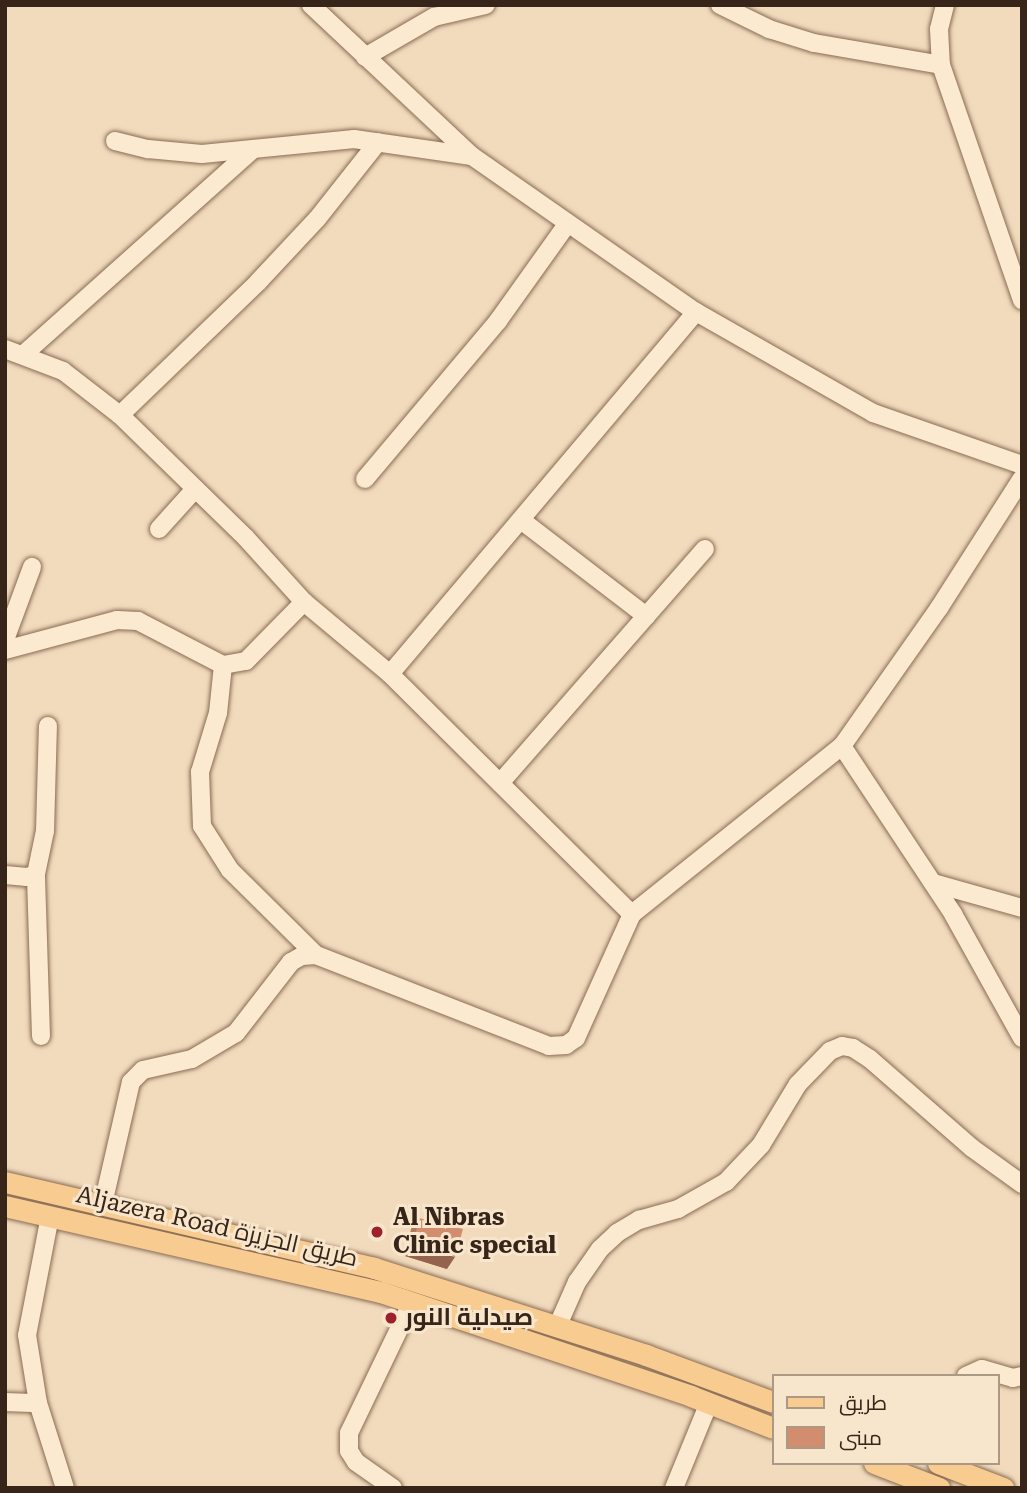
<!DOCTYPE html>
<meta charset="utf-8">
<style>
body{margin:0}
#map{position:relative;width:1027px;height:1493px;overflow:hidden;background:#f1dbbc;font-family:"Roboto Serif",Cairo,serif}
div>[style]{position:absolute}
.roads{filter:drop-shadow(0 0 2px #8a6b54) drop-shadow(0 0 2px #8a6b54)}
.minor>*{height:18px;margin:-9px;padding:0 9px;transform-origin:9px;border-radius:9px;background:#fbead0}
.major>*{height:21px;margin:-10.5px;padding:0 10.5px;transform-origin:10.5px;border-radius:10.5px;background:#f8cc90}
.wall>*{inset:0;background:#b5795f}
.shaded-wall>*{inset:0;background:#93634e}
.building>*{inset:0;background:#d28d6f}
.dots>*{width:19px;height:19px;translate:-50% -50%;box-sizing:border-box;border:4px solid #f8e6cc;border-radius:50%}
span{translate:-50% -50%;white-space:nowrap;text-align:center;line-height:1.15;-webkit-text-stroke:6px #f8e6cc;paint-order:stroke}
.poi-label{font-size:24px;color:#38251a;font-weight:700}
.left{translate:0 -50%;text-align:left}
.street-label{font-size:24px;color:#38251a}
.frame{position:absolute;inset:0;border:7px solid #38251a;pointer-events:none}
.legend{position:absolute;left:772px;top:1374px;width:228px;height:91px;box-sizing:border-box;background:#f8e6cc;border:2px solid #ab9985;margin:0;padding:9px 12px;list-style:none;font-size:21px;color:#38251a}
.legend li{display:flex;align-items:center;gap:14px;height:35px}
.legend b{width:35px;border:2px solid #ab9985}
</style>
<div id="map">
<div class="roads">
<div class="minor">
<div style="left:311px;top:5px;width:221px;rotate:43.2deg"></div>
<div style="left:472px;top:156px;width:273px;rotate:34.9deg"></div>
<div style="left:696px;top:312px;width:204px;rotate:29.7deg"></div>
<div style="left:873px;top:413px;width:158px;rotate:19.2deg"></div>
<div style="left:720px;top:5px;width:55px;rotate:26.1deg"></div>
<div style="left:769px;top:29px;width:47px;rotate:17.3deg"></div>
<div style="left:814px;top:43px;width:129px;rotate:9.8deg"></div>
<div style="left:945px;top:5px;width:25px;rotate:104deg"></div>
<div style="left:939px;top:29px;width:36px;rotate:87deg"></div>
<div style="left:941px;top:65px;width:249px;rotate:71deg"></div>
<div style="left:365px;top:57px;width:80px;rotate:-30.1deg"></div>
<div style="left:434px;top:17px;width:53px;rotate:-13deg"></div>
<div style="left:115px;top:141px;width:34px;rotate:14deg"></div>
<div style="left:148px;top:149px;width:54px;rotate:5.3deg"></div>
<div style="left:202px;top:154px;width:153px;rotate:-5.6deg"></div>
<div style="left:354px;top:139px;width:119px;rotate:8.2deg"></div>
<div style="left:5px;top:349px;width:62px;rotate:20.8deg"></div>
<div style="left:63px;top:371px;width:72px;rotate:37.7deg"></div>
<div style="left:120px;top:415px;width:176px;rotate:44.3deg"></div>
<div style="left:246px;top:538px;width:86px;rotate:47.8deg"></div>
<div style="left:304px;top:602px;width:112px;rotate:39.9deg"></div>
<div style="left:390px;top:674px;width:341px;rotate:44.8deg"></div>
<div style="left:24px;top:354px;width:306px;rotate:-41.8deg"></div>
<div style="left:120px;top:415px;width:192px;rotate:-43.9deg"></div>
<div style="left:258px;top:282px;width:86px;rotate:-46.9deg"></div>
<div style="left:317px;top:219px;width:98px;rotate:-51.6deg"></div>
<div style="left:365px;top:479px;width:207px;rotate:-49.9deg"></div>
<div style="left:498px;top:321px;width:120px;rotate:-54.5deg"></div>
<div style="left:521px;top:520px;width:158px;rotate:37.5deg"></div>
<div style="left:159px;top:529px;width:54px;rotate:-48deg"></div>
<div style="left:5px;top:640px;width:78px;rotate:-69.7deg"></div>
<div style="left:5px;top:650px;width:116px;rotate:-15deg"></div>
<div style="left:117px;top:620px;width:21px;rotate:3deg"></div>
<div style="left:138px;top:621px;width:96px;rotate:27.4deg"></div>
<div style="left:223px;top:665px;width:23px;rotate:-10deg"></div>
<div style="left:246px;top:661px;width:83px;rotate:-45.5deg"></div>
<div style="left:223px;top:665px;width:48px;rotate:95.9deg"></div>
<div style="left:218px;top:713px;width:62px;rotate:107deg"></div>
<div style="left:200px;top:772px;width:54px;rotate:87.9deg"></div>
<div style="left:202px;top:826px;width:52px;rotate:57.5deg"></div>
<div style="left:230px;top:870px;width:121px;rotate:44.7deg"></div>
<div style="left:390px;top:674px;width:474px;rotate:-49.8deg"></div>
<div style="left:842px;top:746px;width:201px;rotate:56.5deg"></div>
<div style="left:953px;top:914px;width:142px;rotate:60.9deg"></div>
<div style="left:500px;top:783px;width:311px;rotate:-48.8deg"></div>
<div style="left:5px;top:875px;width:22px;rotate:5deg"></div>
<div style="left:27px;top:877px;width:9px;rotate:-18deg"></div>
<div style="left:933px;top:883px;width:92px;rotate:15.7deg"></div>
<div style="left:41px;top:1036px;width:162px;rotate:-91.8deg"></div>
<div style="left:36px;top:874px;width:44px;rotate:-78.2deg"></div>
<div style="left:45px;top:831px;width:105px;rotate:-88.4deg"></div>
<div style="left:103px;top:1204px;width:125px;rotate:-77.1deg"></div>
<div style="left:131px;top:1082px;width:17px;rotate:-45deg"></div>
<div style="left:143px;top:1070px;width:50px;rotate:-12.7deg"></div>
<div style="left:192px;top:1059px;width:51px;rotate:-30.6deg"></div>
<div style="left:236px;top:1033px;width:90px;rotate:-52.2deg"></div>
<div style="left:291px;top:962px;width:13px;rotate:-29deg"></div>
<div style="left:302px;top:956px;width:14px;rotate:-4deg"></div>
<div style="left:316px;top:955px;width:250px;rotate:21.3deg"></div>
<div style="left:549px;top:1046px;width:17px;rotate:-3deg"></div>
<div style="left:566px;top:1045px;width:12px;rotate:-35deg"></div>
<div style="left:576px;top:1038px;width:136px;rotate:-65.7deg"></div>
<div style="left:632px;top:914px;width:269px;rotate:-38.7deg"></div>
<div style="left:842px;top:746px;width:169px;rotate:-54.9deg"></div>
<div style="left:939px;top:608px;width:154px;rotate:-57.4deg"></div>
<div style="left:50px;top:1216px;width:121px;rotate:100.9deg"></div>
<div style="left:27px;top:1335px;width:69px;rotate:80.8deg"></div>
<div style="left:38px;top:1403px;width:89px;rotate:72.4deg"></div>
<div style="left:558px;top:1325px;width:47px;rotate:-66.2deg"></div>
<div style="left:577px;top:1282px;width:40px;rotate:-55.1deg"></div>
<div style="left:600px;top:1249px;width:23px;rotate:-43deg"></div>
<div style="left:617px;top:1233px;width:26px;rotate:-31deg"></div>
<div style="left:639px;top:1220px;width:41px;rotate:-15.8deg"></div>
<div style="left:678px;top:1209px;width:55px;rotate:-29.4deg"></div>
<div style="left:726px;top:1182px;width:51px;rotate:-46.6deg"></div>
<div style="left:761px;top:1145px;width:71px;rotate:-58.8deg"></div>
<div style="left:798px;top:1084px;width:46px;rotate:-45.9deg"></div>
<div style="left:830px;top:1051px;width:13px;rotate:-23deg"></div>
<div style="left:842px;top:1046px;width:11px;rotate:10deg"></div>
<div style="left:853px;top:1048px;width:20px;rotate:33deg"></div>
<div style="left:870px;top:1059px;width:135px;rotate:41.1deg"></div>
<div style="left:972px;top:1148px;width:62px;rotate:35.8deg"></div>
<div style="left:966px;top:1376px;width:17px;rotate:-24deg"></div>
<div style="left:982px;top:1369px;width:32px;rotate:16deg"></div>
<div style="left:1013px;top:1378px;width:9px;rotate:-13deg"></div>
<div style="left:5px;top:1402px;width:33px;rotate:2deg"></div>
<div style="left:393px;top:1488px;width:45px;rotate:-144.9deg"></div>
<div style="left:356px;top:1462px;width:13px;rotate:-122deg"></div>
<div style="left:349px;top:1451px;width:18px;rotate:-90deg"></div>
<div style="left:349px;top:1433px;width:145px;rotate:-64.3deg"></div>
<div style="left:674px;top:1488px;width:90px;rotate:-67.7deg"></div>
</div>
<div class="major">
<div style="left:5px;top:1182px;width:379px;rotate:13.1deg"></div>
<div style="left:374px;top:1268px;width:286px;rotate:17.7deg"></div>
<div style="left:646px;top:1355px;width:135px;rotate:20.3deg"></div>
<div style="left:5px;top:1206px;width:386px;rotate:12.9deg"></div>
<div style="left:381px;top:1292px;width:327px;rotate:18.5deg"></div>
<div style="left:691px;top:1396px;width:88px;rotate:21.3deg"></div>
<div style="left:874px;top:1463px;width:70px;rotate:21deg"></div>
<div style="left:938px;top:1463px;width:70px;rotate:21deg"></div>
</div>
</div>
<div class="wall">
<div style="clip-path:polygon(419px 1218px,447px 1269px,405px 1256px,411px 1229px)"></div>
</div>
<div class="shaded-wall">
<div style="clip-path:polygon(413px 1244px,455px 1257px,447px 1269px,405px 1256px)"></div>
</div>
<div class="building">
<div style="clip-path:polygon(419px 1218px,463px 1229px,455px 1257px,413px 1244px)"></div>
</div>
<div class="dots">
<div style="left:377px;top:1232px;background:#9d202e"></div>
<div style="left:391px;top:1318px;background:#9d202e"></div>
</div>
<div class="poi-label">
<span class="left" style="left:393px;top:1232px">Al Nibras<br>Clinic special</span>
<span class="left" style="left:405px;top:1318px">صيدلية النور</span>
</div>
<div class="street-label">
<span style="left:217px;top:1227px;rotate:13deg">Aljazera Road طريق الجزيزة</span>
</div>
<div class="frame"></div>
<ul class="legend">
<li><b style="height:9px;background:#f8cc90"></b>طريق</li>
<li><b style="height:19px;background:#d28d6f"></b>مبنى</li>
</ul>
</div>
